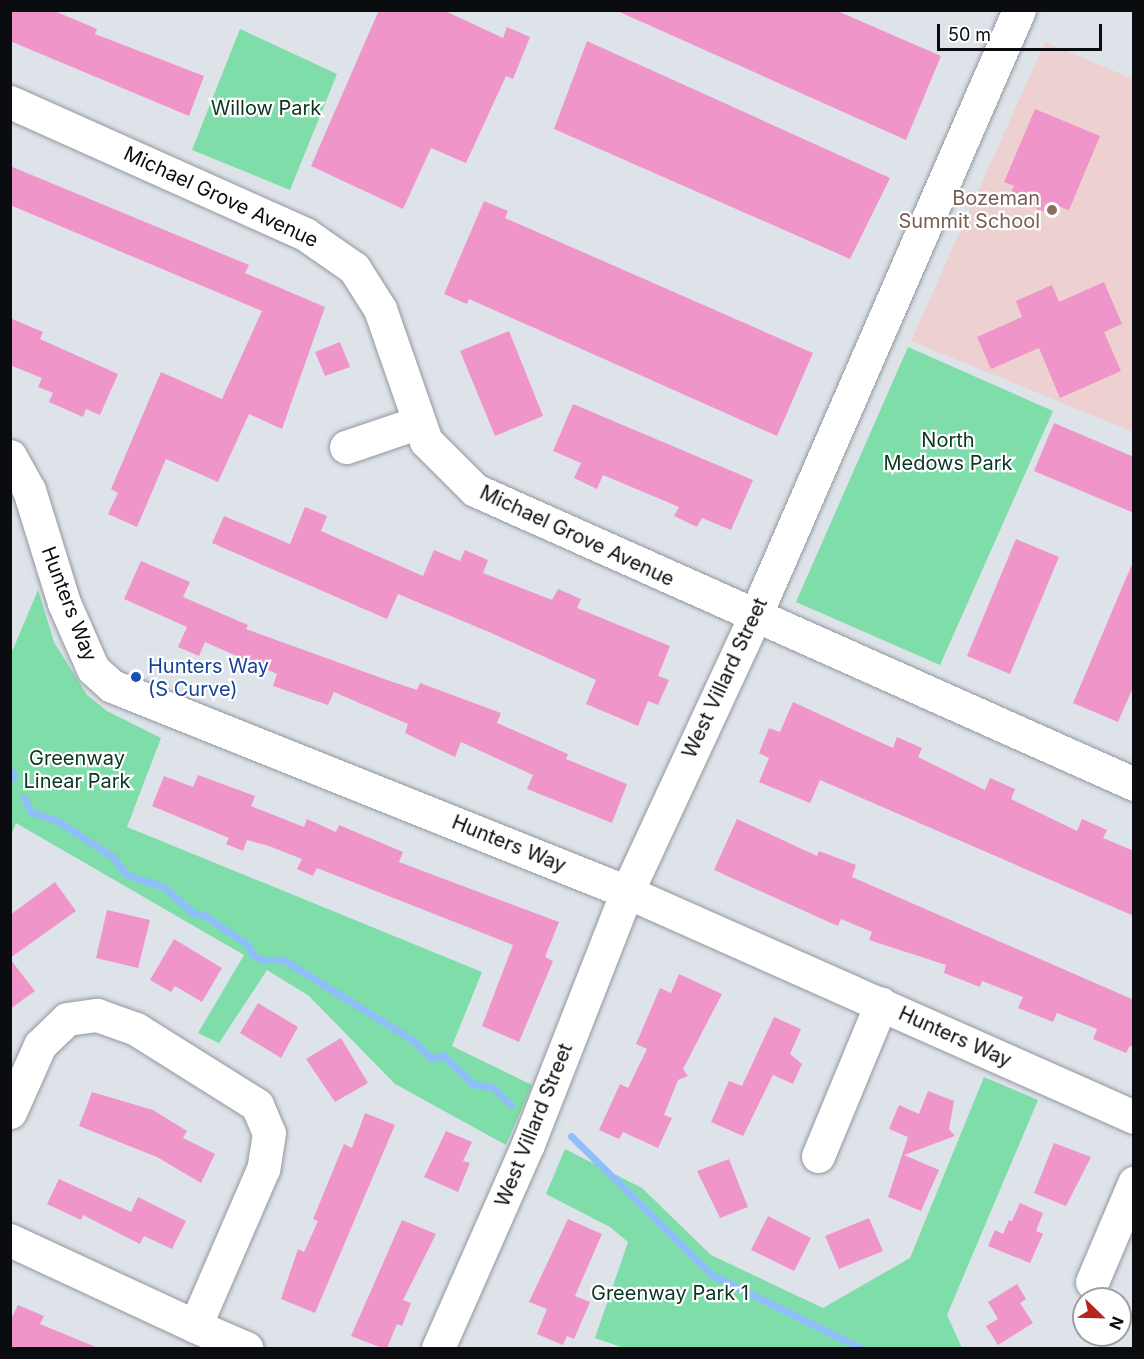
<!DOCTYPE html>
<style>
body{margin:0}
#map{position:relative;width:1144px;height:1359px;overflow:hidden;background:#dee3ea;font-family:Inter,sans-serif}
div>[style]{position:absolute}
.education>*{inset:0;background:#ecd1d0}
.green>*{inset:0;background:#7edda9}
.stream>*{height:7px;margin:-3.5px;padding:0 3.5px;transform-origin:3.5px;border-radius:3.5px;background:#8fbefb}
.building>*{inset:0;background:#f095c9}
.roads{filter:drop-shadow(0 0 2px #93979e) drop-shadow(0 0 2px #93979e)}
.minor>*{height:33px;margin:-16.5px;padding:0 16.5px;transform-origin:16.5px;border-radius:16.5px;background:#fff}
.dots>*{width:16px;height:16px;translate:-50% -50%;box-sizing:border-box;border:3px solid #fff;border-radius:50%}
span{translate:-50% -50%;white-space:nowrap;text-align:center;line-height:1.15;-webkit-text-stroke:4.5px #fff;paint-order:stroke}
.park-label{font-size:20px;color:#0a3722}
.street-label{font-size:20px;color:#0b0c0f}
.education-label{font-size:20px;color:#785e54}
.right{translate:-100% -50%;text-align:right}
.transit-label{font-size:20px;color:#164399}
.left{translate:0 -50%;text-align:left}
.frame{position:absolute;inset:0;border:12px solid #0b0c0f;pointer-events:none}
.north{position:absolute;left:1072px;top:1287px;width:60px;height:60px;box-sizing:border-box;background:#fff;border:2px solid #9d9e9f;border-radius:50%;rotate:113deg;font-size:16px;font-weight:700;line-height:24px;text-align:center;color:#0b0c0f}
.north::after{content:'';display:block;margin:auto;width:21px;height:27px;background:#b4251e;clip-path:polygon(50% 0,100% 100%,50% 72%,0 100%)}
.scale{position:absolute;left:937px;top:24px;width:165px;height:27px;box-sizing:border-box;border:3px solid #0b0c0f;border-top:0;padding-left:8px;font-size:18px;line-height:21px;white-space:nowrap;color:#0b0c0f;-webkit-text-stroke:4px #fff;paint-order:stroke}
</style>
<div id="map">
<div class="education">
<div style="clip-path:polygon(1045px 42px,1133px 79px,1133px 432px,911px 341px)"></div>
</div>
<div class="green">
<div style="clip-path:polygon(240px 29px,337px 74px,290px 190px,192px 150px)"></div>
<div style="clip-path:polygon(908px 347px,1053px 411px,940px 665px,796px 602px)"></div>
<div style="clip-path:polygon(38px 590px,54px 642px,87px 695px,107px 711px,161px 738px,127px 827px,482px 972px,452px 1046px,532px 1085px,506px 1145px,395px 1084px,309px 996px,267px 970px,219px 1043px,198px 1033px,244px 955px,16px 823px,11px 835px,11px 654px)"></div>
<div style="clip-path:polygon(984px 1077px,1038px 1100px,947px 1315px,962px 1348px,624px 1348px,595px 1338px,628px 1242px,610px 1227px,546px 1194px,565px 1149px,642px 1188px,711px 1255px,823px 1308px,910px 1258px)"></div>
</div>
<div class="stream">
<div style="left:10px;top:770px;width:8px;rotate:60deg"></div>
<div style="left:24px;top:798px;width:16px;rotate:63deg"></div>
<div style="left:31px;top:812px;width:26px;rotate:18deg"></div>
<div style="left:56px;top:820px;width:68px;rotate:33deg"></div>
<div style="left:113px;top:857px;width:23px;rotate:52deg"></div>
<div style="left:127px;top:875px;width:39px;rotate:18deg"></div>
<div style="left:164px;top:887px;width:39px;rotate:42deg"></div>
<div style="left:193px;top:913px;width:11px;rotate:10deg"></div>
<div style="left:204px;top:915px;width:53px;rotate:34.3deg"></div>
<div style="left:248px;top:945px;width:10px;rotate:66deg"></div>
<div style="left:252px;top:954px;width:13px;rotate:29deg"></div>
<div style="left:263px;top:960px;width:21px"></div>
<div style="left:284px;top:960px;width:153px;rotate:31.9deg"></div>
<div style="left:414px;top:1041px;width:25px;rotate:45deg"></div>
<div style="left:432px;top:1059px;width:12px;rotate:-20deg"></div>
<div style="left:443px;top:1055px;width:42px;rotate:44deg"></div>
<div style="left:473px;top:1084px;width:19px;rotate:9deg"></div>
<div style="left:492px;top:1087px;width:26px;rotate:43deg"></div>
<div style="left:571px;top:1136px;width:198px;rotate:44.6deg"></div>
<div style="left:712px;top:1275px;width:166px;rotate:26.1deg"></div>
</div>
<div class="building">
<div style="clip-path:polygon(10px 10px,52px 10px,97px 29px,95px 34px,204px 76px,189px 116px,10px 41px)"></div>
<div style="clip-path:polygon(379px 10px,443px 10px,503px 38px,507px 27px,530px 37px,513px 79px,506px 76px,466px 163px,431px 148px,403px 209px,311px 166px)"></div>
<div style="clip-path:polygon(615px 10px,835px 10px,941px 56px,906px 140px)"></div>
<div style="clip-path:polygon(587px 41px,890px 178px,850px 259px,554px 129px)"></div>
<div style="clip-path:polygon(1035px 109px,1100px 136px,1069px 210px,1055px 205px,1052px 215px,1009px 197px,1014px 186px,1004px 182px)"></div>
<div style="clip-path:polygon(10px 166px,249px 265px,245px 273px,325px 307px,282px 429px,249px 414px,218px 482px,166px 459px,137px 527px,108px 514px,118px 493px,111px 489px,161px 372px,222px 399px,262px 311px,10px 205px)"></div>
<div style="clip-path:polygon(484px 201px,508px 211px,505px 218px,813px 353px,777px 436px,469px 299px,467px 304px,444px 294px)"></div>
<div style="clip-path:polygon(1104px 282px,1122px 324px,1104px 332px,1121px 371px,1060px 398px,1039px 348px,991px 369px,977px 337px,1022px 317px,1016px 301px,1052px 285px,1059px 302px)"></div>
<div style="clip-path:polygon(10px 318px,43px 332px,40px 339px,118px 374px,100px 415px,86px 409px,83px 417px,49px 402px,53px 393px,38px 387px,42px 378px,10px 365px)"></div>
<div style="clip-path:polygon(509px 331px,543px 416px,495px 436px,460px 351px)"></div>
<div style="clip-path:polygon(340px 342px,350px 367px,325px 376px,315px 352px)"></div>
<div style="clip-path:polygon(573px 404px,753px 480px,731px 530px,702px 518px,697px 527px,674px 516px,679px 507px,603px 475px,597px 489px,574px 478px,581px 463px,553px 451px)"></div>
<div style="clip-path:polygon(1054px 423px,1134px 457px,1134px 513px,1034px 471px)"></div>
<div style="clip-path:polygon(305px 507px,327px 516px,321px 531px,423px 576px,434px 550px,460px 561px,465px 550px,488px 560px,483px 573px,552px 600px,558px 589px,581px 599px,577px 608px,670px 646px,658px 676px,669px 680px,658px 705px,648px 701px,638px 726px,586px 704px,596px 680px,489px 632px,398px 594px,387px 619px,212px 543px,224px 516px,290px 544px)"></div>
<div style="clip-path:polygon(1016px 539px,1059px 557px,1010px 674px,967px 656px)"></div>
<div style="clip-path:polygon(141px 561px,190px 582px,183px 597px,248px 625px,246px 629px,387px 680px,417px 690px,420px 683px,501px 713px,497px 723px,568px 754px,566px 759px,627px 784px,612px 823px,527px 789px,533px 775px,461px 742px,455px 757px,405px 733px,408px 724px,334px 692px,328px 705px,273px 686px,277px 674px,205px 642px,199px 656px,178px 647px,187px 627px,124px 599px)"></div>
<div style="clip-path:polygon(1133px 562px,1134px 685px,1118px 722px,1073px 703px)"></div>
<div style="clip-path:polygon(793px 702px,893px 748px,897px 737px,922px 748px,918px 757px,985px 790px,990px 778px,1015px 789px,1011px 799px,1077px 831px,1082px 819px,1107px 830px,1103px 838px,1134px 851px,1134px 916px,820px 780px,810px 803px,759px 782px,769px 758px,759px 753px,769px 728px,780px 732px)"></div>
<div style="clip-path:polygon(198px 775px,255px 796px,251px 806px,304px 827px,307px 819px,336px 832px,339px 825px,403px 852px,399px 862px,559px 922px,545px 957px,553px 961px,519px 1042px,482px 1026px,513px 945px,317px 868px,313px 876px,297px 869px,302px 859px,269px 846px,247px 840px,243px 851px,226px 844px,229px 838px,152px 806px,164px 776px,193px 787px)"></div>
<div style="clip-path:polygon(737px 819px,817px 856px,819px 851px,856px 865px,852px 877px,1134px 1000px,1134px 1047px,1130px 1046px,1126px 1053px,1093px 1039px,1097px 1029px,1057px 1013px,1053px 1022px,1018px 1008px,1023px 997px,982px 981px,980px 987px,944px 973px,946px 965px,869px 940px,872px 932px,841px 919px,838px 926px,822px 919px,714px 870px)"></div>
<div style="clip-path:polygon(55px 882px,76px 911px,10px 958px,10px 915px)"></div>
<div style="clip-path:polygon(107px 910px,150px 920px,138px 968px,96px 958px)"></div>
<div style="clip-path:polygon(174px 939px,222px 968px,202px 1002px,175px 986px,171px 992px,150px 980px)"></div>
<div style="clip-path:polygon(10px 959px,35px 991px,10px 1009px)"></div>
<div style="clip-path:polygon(679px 974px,722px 994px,683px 1069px,688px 1076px,678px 1080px,664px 1115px,672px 1118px,658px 1148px,623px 1132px,619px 1139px,599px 1130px,620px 1084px,628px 1088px,647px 1049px,636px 1044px,660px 988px,671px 993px)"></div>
<div style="clip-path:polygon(258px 1003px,298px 1027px,281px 1058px,240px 1033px)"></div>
<div style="clip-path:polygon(774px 1017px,801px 1029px,790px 1054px,802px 1064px,793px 1084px,773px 1075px,743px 1136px,711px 1122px,729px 1081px,742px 1086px)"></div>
<div style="clip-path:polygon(341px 1038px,368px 1083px,335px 1102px,306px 1059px)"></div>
<div style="clip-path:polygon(928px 1091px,954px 1101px,949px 1129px,955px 1136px,904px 1155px,939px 1170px,921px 1211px,888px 1197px,908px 1137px,889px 1129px,899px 1105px,919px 1114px)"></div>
<div style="clip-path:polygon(92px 1092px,153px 1110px,187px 1131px,183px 1138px,215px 1154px,201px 1183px,157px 1157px,79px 1126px)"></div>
<div style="clip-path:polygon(365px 1113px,395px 1125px,315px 1313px,281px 1299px,298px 1249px,304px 1252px,318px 1221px,313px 1219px,344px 1144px,352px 1148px)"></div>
<div style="clip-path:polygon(446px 1131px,472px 1142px,463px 1161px,470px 1163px,458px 1192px,424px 1177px)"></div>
<div style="clip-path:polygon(1054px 1143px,1091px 1157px,1066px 1206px,1034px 1193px)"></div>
<div style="clip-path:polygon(729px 1159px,748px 1207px,720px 1218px,697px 1171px)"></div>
<div style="clip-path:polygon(59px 1179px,131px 1212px,138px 1197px,186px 1221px,172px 1249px,144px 1236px,140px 1244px,83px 1215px,81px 1220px,47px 1204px)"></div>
<div style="clip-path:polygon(1020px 1203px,1043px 1213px,1036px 1231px,1043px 1234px,1030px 1263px,988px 1246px,995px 1230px,1003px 1234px,1009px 1220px,1012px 1221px)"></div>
<div style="clip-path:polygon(768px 1216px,811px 1238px,794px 1271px,751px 1250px)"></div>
<div style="clip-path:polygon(869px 1218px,883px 1251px,839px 1269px,825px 1236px)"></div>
<div style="clip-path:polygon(568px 1219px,602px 1234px,575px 1296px,590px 1302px,574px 1339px,567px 1336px,563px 1345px,537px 1334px,547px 1309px,529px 1302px)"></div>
<div style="clip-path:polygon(402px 1220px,436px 1234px,403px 1300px,411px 1303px,402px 1326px,397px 1324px,387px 1348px,382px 1348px,351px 1336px)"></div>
<div style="clip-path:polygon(1017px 1284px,1026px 1299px,1020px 1303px,1033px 1323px,998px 1345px,986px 1326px,998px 1319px,988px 1302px)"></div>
<div style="clip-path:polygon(18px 1305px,44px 1316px,40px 1324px,98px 1348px,10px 1348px,10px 1321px)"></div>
</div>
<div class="roads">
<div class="minor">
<div style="left:10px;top:102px;width:323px;rotate:24.1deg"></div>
<div style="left:305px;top:234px;width:60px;rotate:34.8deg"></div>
<div style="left:354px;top:268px;width:49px;rotate:57.6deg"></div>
<div style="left:380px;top:309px;width:140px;rotate:70.8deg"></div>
<div style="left:426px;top:441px;width:69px;rotate:45deg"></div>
<div style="left:475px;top:490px;width:722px;rotate:24.04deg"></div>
<div style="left:346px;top:447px;width:75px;rotate:-18.7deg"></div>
<div style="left:10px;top:456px;width:39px;rotate:61deg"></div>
<div style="left:29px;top:490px;width:118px;rotate:72.8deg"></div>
<div style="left:64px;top:603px;width:72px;rotate:66.3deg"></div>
<div style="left:93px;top:669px;width:25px;rotate:42deg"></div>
<div style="left:112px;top:686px;width:555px;rotate:21.8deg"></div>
<div style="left:627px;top:892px;width:555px;rotate:23.93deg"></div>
<div style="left:10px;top:1112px;width:73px;rotate:-65.9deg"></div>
<div style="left:40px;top:1045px;width:37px;rotate:-44deg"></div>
<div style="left:67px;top:1019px;width:30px;rotate:-8deg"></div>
<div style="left:97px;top:1015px;width:41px;rotate:19.7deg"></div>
<div style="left:136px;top:1029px;width:143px;rotate:32.1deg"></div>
<div style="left:257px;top:1105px;width:30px;rotate:67deg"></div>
<div style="left:269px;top:1133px;width:36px;rotate:99deg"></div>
<div style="left:263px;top:1169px;width:171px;rotate:113.4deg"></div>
<div style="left:195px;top:1326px;width:204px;rotate:-155.1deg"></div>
<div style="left:818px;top:1156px;width:165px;rotate:-67.5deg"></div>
<div style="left:1092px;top:1282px;width:108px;rotate:-67deg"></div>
<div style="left:195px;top:1326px;width:56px;rotate:23.3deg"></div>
<div style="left:438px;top:1348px;width:223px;rotate:-66.2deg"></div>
<div style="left:528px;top:1144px;width:271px;rotate:-68.6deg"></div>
<div style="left:627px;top:892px;width:304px;rotate:-65.1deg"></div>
<div style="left:755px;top:616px;width:661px;rotate:-66.46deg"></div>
</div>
</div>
<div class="dots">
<div style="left:1052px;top:210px;background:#8d6e63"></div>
<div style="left:136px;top:677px;background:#1a4fb4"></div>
</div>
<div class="park-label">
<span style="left:266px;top:108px">Willow Park</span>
<span style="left:948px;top:452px">North<br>Medows Park</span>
<span style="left:77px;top:770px">Greenway<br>Linear Park</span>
<span style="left:670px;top:1293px">Greenway Park 1</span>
</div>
<div class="street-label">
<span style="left:221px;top:197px;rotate:25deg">Michael Grove Avenue</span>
<span style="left:577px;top:536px;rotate:25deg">Michael Grove Avenue</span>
<span style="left:69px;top:604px;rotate:69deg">Hunters Way</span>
<span style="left:725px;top:678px;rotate:-65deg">West Villard Street</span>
<span style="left:509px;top:844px;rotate:22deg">Hunters Way</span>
<span style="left:955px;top:1037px;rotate:24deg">Hunters Way</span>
<span style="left:534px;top:1125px;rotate:-68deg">West Villard Street</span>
</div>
<div class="education-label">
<span class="right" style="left:1040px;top:210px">Bozeman<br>Summit School</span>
</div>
<div class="transit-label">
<span class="left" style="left:148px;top:678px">Hunters Way<br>(S Curve)</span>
</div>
<div class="frame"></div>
<div class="north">N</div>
<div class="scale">50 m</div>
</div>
